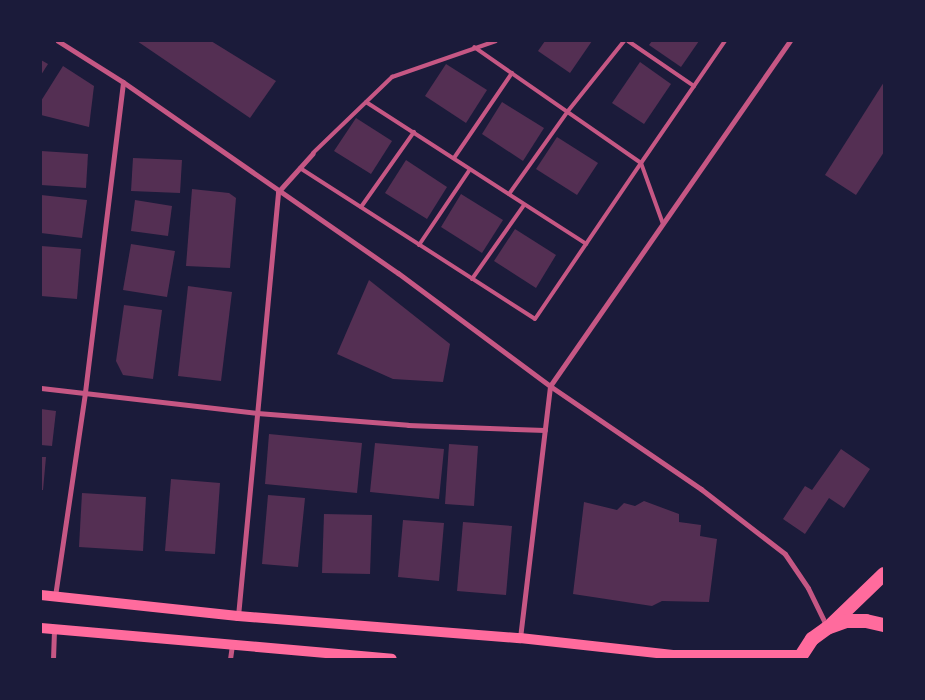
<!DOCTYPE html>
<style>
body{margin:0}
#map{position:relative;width:925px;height:700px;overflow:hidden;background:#1b1b3a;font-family:Cabin,sans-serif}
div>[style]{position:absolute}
.building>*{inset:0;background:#542f53}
.service>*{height:4px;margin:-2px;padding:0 2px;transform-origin:2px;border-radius:2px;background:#c65784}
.minor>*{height:5px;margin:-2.5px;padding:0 2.5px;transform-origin:2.5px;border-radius:2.5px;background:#c65784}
.secondary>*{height:10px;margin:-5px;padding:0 5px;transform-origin:5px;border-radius:5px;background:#ff6b9d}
.trunk>*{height:14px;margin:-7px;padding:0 7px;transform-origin:7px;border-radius:7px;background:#ff6b9d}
span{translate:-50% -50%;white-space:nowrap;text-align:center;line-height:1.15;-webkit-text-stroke:4.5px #1b1b3a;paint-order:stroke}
.frame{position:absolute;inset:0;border:42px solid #1b1b3a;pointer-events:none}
</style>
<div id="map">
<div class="building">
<div style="clip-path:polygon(137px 41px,211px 41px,276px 81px,250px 118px)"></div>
<div style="clip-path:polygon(545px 41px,592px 41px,570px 73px,538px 51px)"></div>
<div style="clip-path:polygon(652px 41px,699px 41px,681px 67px,649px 45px)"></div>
<div style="clip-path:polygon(41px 60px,48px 64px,41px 75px)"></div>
<div style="clip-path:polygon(640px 62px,671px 84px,644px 124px,612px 103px)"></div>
<div style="clip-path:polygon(446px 64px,487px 90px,466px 123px,425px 96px)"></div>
<div style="clip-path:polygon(63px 66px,94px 86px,89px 127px,41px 115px,41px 101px)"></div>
<div style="clip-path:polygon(884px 82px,884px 152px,856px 195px,825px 175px)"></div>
<div style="clip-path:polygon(502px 102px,544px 128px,523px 161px,482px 134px)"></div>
<div style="clip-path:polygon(356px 118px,392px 141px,371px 174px,334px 151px)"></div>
<div style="clip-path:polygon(557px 137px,598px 163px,577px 195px,536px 169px)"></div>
<div style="clip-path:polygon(41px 151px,88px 154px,86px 188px,41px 185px)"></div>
<div style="clip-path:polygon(133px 158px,182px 160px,180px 193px,131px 191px)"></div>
<div style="clip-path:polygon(406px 160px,447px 187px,427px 219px,385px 193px)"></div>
<div style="clip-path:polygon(192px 189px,229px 193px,236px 198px,230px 268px,186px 266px)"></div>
<div style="clip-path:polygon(461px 194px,503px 220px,482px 253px,441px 227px)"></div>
<div style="clip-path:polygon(41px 195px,87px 200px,82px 238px,41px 233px)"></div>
<div style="clip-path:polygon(135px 200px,172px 206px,168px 236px,131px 231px)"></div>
<div style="clip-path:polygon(515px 229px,556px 255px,536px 288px,494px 261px)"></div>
<div style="clip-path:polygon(131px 244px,175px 251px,167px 297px,123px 290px)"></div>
<div style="clip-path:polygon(41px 246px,81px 249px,77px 299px,41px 296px)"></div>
<div style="clip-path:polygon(369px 280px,450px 344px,443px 382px,393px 379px,337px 354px)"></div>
<div style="clip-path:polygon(188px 286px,232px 292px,221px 381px,178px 376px)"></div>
<div style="clip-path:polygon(124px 305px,162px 310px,153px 379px,123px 375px,116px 361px)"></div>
<div style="clip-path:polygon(41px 409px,56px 411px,52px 446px,41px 445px)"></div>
<div style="clip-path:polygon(269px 434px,362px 443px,357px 493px,265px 484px)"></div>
<div style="clip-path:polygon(375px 443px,444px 449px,439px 499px,370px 492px)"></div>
<div style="clip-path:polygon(449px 444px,478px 446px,474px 506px,445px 504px)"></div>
<div style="clip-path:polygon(841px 449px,870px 469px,844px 508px,829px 498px,805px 534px,783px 519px,805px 486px,812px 490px)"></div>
<div style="clip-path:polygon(41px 457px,46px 457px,43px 490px,41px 490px)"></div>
<div style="clip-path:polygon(171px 479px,220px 483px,215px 554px,165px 551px)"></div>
<div style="clip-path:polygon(82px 493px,146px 497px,143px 551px,79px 547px)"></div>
<div style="clip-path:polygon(268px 495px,305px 498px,298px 567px,262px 564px)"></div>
<div style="clip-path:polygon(644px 501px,679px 514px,679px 522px,701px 525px,700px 536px,717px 539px,709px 602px,662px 601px,652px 606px,573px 594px,584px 502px,617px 510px,624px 503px,635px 506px)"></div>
<div style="clip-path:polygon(324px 514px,372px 515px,370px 574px,322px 573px)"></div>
<div style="clip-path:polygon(403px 520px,444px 523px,439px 581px,398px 577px)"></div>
<div style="clip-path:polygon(463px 522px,512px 526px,506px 595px,457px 591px)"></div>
</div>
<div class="service">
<div style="left:628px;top:41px;width:80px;rotate:34.3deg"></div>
<div style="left:366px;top:102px;width:262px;rotate:32.8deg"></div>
<div style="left:313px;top:153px;width:110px;rotate:-43.9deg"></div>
<div style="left:392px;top:77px;width:110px;rotate:-19.1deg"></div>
<div style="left:454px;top:158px;width:103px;rotate:-55.7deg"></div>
<div style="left:300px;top:168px;width:279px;rotate:32.7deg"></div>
<div style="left:535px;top:319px;width:189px;rotate:-55.8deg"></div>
<div style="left:641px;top:163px;width:203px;rotate:-145.2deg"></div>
<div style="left:509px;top:194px;width:102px;rotate:-54.6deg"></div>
<div style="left:568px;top:111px;width:90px;rotate:-51.3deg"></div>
<div style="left:361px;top:207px;width:92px;rotate:-54.8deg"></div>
<div style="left:663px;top:224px;width:65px;rotate:-109.8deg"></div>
<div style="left:641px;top:163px;width:148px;rotate:-55.5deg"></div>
<div style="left:419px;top:245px;width:89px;rotate:-56deg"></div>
<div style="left:472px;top:279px;width:90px;rotate:-54.9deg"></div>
</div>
<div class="minor">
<div style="left:58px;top:41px;width:77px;rotate:32.2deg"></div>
<div style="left:123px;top:82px;width:335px;rotate:34.8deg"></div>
<div style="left:398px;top:273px;width:189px;rotate:36.6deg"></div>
<div style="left:550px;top:386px;width:183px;rotate:34.3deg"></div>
<div style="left:701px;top:489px;width:106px;rotate:37.7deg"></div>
<div style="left:785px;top:554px;width:41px;rotate:55.9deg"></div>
<div style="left:808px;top:588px;width:43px;rotate:64deg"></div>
<div style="left:41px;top:388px;width:217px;rotate:6.6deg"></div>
<div style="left:257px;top:413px;width:151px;rotate:4.5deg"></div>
<div style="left:408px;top:425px;width:137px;rotate:2.1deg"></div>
<div style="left:55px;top:596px;width:206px;rotate:-81.6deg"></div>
<div style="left:85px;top:392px;width:312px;rotate:-83deg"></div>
<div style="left:238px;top:616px;width:426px;rotate:-84.6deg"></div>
<div style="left:278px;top:192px;width:52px;rotate:-48.1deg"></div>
<div style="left:520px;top:638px;width:254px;rotate:-83.2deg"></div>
<div style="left:550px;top:386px;width:420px;rotate:-55.2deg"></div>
<div style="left:53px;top:659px;width:30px;rotate:-88deg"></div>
<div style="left:230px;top:659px;width:14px;rotate:-82deg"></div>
</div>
<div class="secondary">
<div style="left:41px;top:595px;width:198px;rotate:6.1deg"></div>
<div style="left:238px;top:616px;width:283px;rotate:4.5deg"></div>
<div style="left:520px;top:638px;width:156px;rotate:6.3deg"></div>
<div style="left:675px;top:655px;width:125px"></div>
<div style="left:41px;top:628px;width:352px;rotate:5deg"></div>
</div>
<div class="trunk">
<div style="left:832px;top:624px;width:72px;rotate:-43.9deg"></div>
<div style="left:799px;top:659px;width:24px;rotate:-57deg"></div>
<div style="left:812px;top:639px;width:19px;rotate:-36deg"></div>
<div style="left:827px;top:628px;width:20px;rotate:-20deg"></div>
<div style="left:846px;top:621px;width:20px"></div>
<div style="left:866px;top:621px;width:18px;rotate:13deg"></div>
</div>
<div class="frame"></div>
</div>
